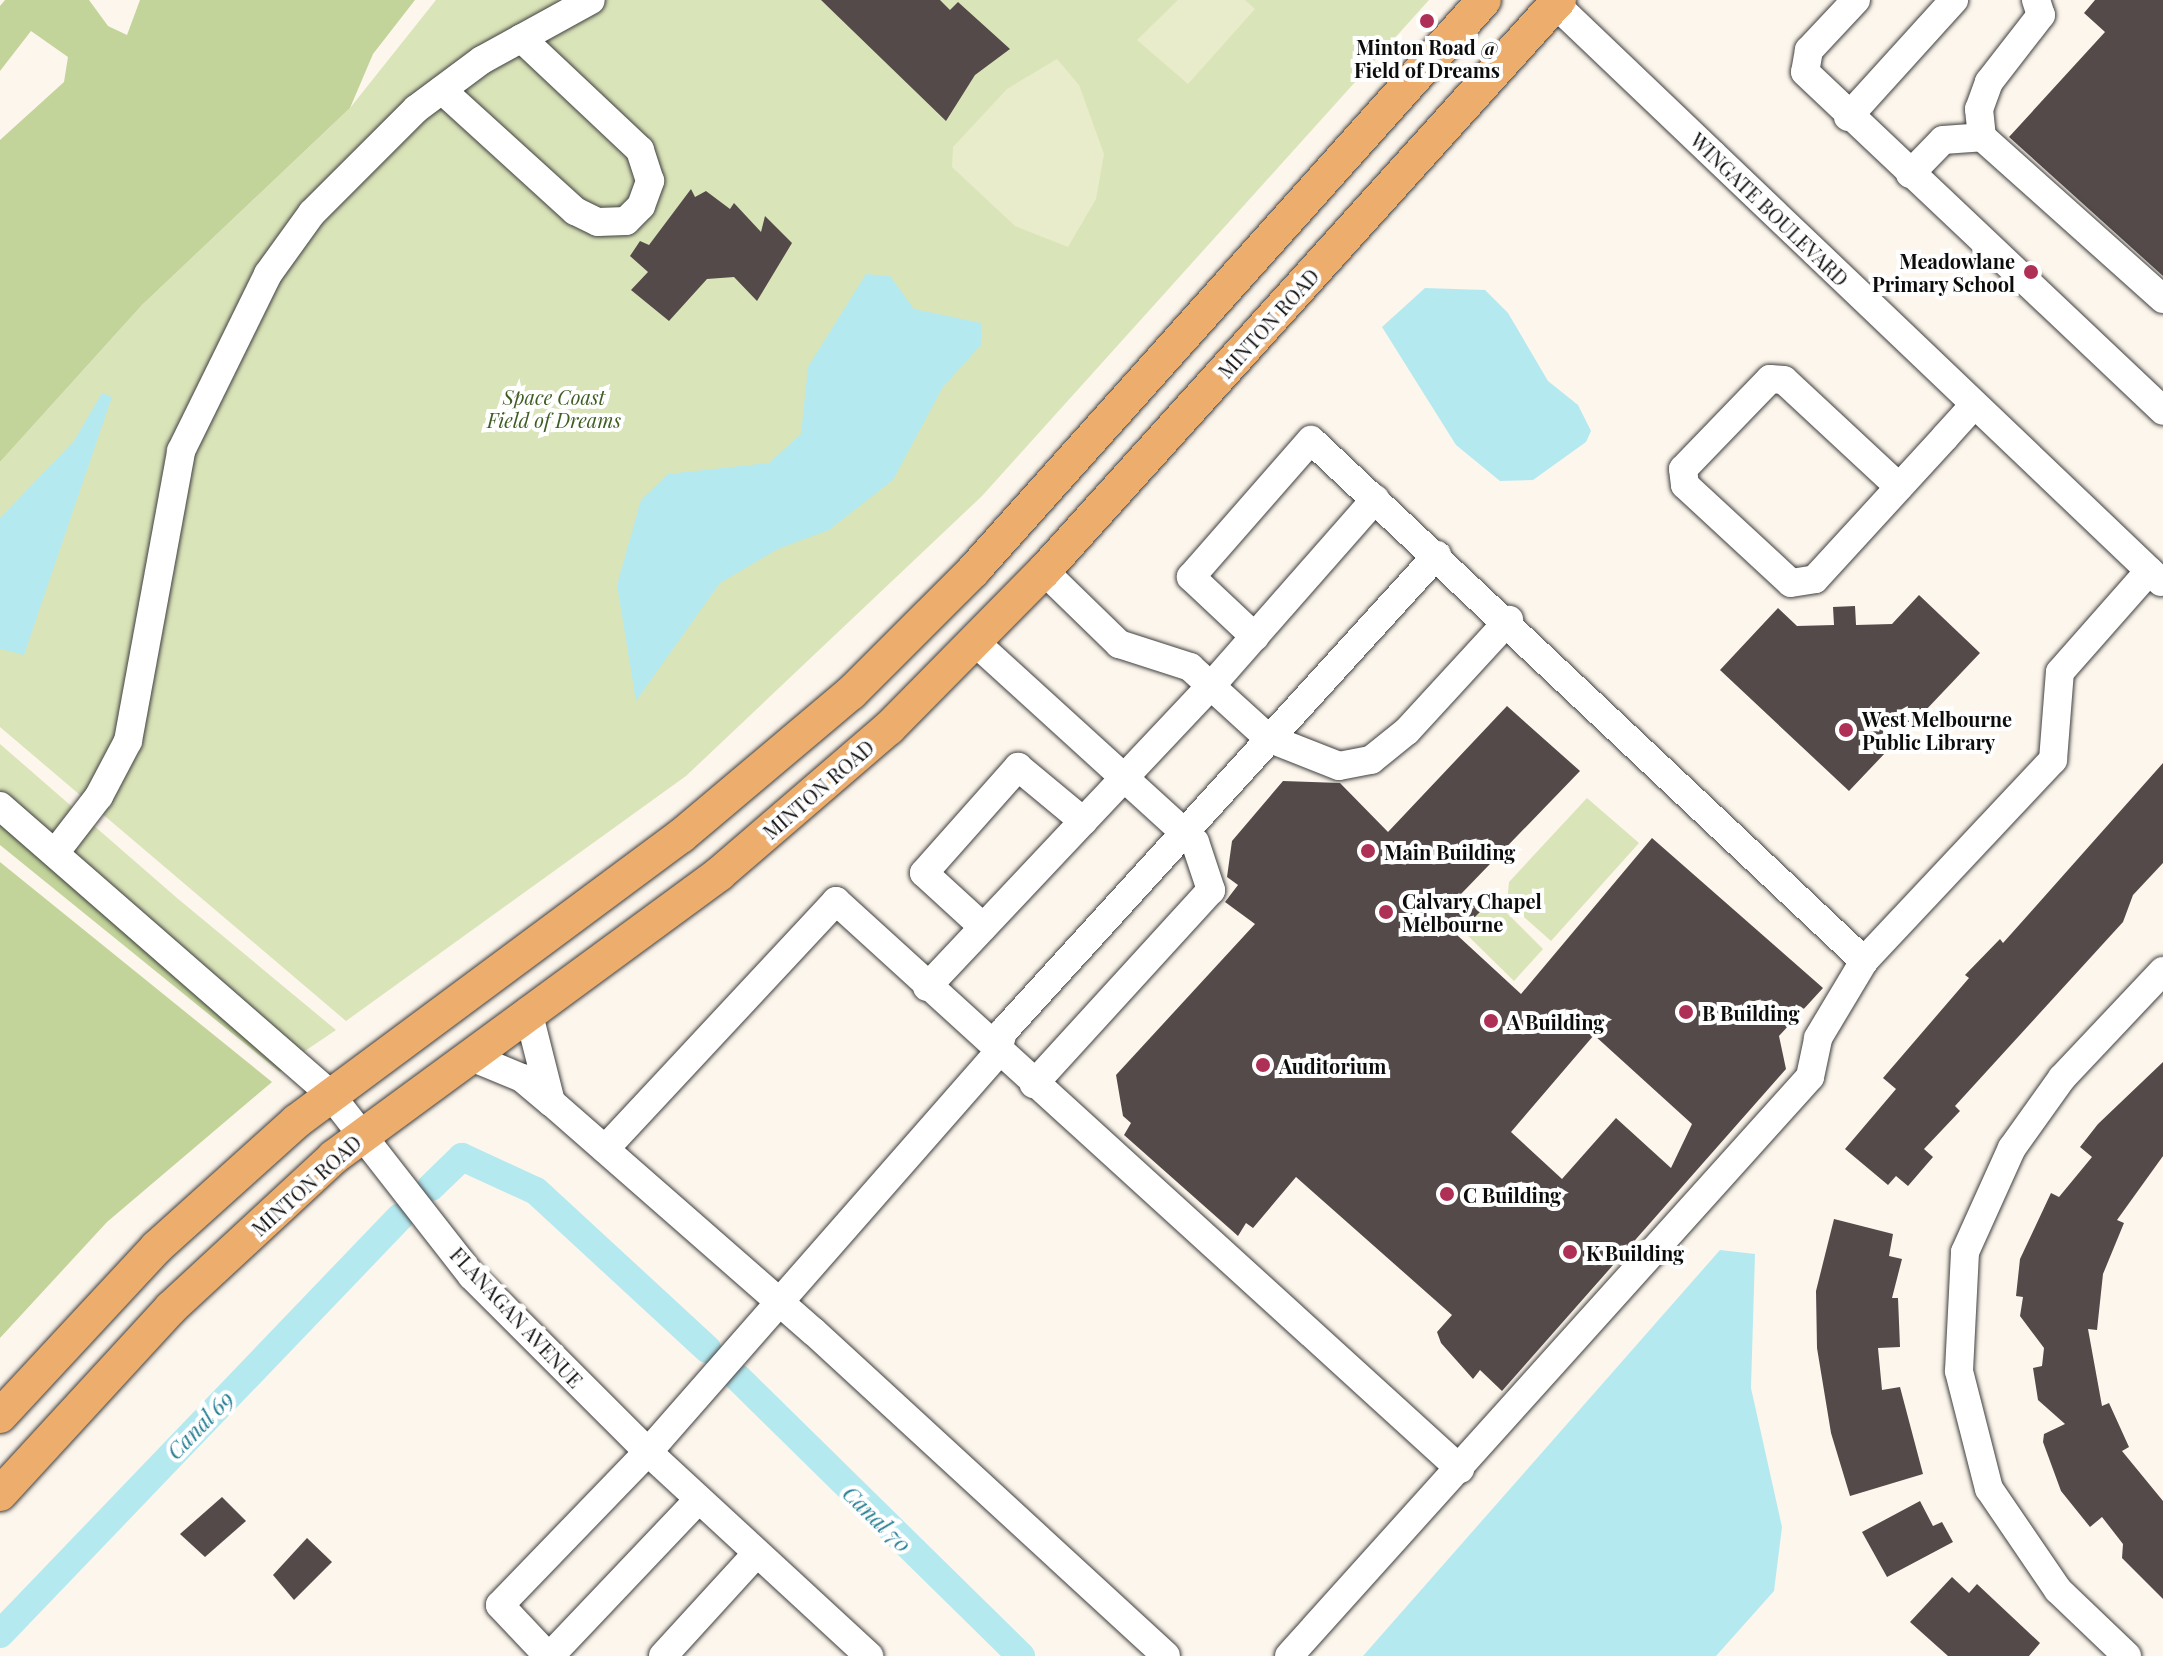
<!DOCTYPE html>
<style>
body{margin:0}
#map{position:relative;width:2163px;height:1656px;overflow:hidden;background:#fdf6ec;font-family:"Playfair Display",serif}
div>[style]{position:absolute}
.green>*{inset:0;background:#dae4b9}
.forest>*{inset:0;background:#c2d49a}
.pitch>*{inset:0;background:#e9ecca}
.water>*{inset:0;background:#b5e9f0}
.canal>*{height:28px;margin:-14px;padding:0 14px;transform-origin:14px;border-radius:14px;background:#b5e9f0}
.building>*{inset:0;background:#534a49}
.roads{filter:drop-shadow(0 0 2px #3f3f3f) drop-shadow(0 0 2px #3f3f3f)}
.minor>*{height:28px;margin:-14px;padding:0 14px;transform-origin:14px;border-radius:14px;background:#fff}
.major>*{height:34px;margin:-17px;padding:0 17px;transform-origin:17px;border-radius:17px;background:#ecad6d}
.dots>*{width:22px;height:22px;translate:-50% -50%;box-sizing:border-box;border:4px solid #fff;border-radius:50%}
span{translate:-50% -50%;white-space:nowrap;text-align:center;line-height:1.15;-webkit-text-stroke:8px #fff;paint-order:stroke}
.poi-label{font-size:20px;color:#0c0c0c;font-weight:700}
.right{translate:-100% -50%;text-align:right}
.left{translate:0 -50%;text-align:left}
.street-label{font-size:20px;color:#0c0c0c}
.park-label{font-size:20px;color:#3d5d22;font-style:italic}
.water-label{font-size:22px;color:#207d92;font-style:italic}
</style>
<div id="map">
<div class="green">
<div style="clip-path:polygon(436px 0,1429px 0,982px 496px,686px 776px,346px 1021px,0 727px,0 462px,142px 305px,350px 108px)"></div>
<div style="clip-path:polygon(0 744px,177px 898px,336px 1030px,296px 1057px,0 794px)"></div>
<div style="clip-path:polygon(1587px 798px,1639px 843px,1551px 941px,1507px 902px,1509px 882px)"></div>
<div style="clip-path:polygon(1491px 897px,1543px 949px,1514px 981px,1462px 930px,1481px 912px,1475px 906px)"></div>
</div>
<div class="forest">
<div style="clip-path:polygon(5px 0,89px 0,108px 26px,127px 35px,140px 0,415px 0,373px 54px,350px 108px,142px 305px,0 462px,0 140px,64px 82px,68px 57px,31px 31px,0 71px,0 6px)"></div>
<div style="clip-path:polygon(0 794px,296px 1057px,280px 1072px,0 845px)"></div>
<div style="clip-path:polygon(0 862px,272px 1082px,107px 1222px,0 1338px)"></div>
</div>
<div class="pitch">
<div style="clip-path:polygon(1178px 0,1245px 0,1255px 9px,1188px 84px,1137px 40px)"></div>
<div style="clip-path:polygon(1057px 59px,1079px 85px,1104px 154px,1096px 199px,1068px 247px,1015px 226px,952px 167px,953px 147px,1007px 89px)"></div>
</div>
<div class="water">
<div style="clip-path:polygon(866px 274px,890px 276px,914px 309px,981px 323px,981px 345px,943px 387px,893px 480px,829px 530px,778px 549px,720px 583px,636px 701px,617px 585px,641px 500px,668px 474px,769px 463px,801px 434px,808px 367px)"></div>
<div style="clip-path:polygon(1425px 288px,1485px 290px,1508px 313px,1548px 381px,1578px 405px,1591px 431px,1586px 442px,1533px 480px,1500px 481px,1456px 445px,1382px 327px)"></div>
<div style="clip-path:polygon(102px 393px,112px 397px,24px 655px,0 649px,0 518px,74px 441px)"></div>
<div style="clip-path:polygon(1720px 1250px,1755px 1254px,1751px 1388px,1782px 1527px,1774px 1591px,1716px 1656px,1363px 1656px)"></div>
</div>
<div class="canal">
<div style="left:431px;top:1187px;width:43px;rotate:-44.1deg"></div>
<div style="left:462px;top:1157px;width:81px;rotate:24.7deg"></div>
<div style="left:536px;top:1191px;width:233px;rotate:42.7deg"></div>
<div style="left:738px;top:1378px;width:397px;rotate:44.5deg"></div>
<div style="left:0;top:1634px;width:578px;rotate:-46.19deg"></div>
</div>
<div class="building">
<div style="clip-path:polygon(821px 0,940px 0,950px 10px,958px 2px,1010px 49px,975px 75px,946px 121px)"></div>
<div style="clip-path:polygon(2095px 0,2163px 0,2163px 276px,2009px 137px,2105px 32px,2084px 13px)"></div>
<div style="clip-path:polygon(691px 189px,695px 197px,706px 191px,730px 209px,734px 203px,761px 232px,765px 216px,792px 243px,757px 301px,734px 277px,707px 279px,669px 321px,631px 290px,648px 272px,630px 256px,640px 241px,649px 245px)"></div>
<div style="clip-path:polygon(1919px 595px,1980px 653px,1849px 791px,1720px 670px,1778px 608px,1797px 626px,1834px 625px,1833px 607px,1855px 606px,1856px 625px,1892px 624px)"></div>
<div style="clip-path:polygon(evenodd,1507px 706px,1580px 771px,1461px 894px,1481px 911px,1457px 935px,1521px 994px,1652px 838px,1823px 988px,1779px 1036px,1786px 1069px,1502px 1391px,1480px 1370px,1473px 1379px,1441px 1343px,1437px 1332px,1452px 1315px,1296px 1177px,1253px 1228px,1246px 1223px,1238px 1236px,1124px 1135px,1131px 1123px,1123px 1116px,1116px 1075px,1255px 924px,1225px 902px,1238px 885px,1227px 877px,1232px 841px,1283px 781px,1340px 783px,1388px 832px,1507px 706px,1594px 1035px,1692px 1124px,1671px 1168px,1616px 1118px,1562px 1179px,1511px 1132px,1594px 1035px)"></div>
<div style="clip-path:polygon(2163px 763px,2163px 863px,2133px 895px,2123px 922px,1955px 1106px,1960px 1111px,1924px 1149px,1933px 1157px,1908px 1186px,1896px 1176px,1888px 1185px,1845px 1149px,1896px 1089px,1883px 1078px,1969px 978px,1965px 975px,2000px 939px,2003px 943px)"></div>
<div style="clip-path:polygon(2163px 1062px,2163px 1156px,2117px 1220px,2124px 1223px,2103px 1274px,2097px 1330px,2088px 1329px,2102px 1406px,2109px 1403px,2129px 1447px,2122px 1451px,2163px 1501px,2163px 1599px,2122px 1558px,2123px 1544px,2102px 1517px,2090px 1527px,2061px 1491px,2043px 1442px,2044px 1434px,2065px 1424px,2038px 1400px,2033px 1368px,2042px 1366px,2044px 1348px,2020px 1316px,2023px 1297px,2016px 1296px,2020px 1259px,2051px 1193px,2059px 1197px,2092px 1157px,2080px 1147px,2098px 1124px)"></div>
<div style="clip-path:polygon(1834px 1219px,1893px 1234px,1889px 1256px,1902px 1259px,1892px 1298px,1898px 1298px,1900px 1347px,1878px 1348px,1882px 1390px,1900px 1387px,1923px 1474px,1850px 1496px,1831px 1433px,1817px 1348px,1816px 1291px)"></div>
<div style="clip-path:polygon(222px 1497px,246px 1521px,205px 1557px,180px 1534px)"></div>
<div style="clip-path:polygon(1920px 1501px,1933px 1526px,1942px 1522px,1953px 1542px,1887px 1577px,1862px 1532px)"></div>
<div style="clip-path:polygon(307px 1538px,332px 1562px,294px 1600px,273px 1575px)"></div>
<div style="clip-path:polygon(1952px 1577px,1969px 1593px,1977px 1584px,2040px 1643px,2029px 1656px,1948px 1656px,1910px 1622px)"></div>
</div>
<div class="roads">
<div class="minor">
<div style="left:1551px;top:0;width:843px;rotate:43.65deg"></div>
<div style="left:1856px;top:0;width:69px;rotate:133.2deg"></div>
<div style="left:1809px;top:50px;width:22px;rotate:100deg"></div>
<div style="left:1805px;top:72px;width:493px;rotate:43.4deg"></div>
<div style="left:2036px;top:0;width:16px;rotate:72deg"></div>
<div style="left:2041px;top:15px;width:85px;rotate:127.8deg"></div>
<div style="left:1989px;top:82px;width:29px;rotate:110deg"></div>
<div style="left:1979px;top:109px;width:28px;rotate:84deg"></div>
<div style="left:1982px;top:137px;width:243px;rotate:41.8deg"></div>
<div style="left:442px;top:90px;width:180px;rotate:42.3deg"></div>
<div style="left:575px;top:211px;width:25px;rotate:26deg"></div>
<div style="left:598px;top:222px;width:28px;rotate:-2deg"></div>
<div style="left:626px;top:221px;width:21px;rotate:-45deg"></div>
<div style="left:641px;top:206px;width:27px;rotate:-70deg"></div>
<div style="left:650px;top:181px;width:33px;rotate:-108deg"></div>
<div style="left:640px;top:150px;width:163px;rotate:-136.7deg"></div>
<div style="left:1848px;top:117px;width:158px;rotate:-47.8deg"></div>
<div style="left:1910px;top:174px;width:47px;rotate:-45.9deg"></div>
<div style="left:1943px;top:140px;width:39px;rotate:-4deg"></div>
<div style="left:1899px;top:487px;width:157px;rotate:-137.1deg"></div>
<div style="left:1784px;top:380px;width:14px;rotate:-176deg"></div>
<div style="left:1770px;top:379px;width:125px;rotate:134deg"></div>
<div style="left:1683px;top:469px;width:16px;rotate:83deg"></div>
<div style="left:1685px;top:485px;width:144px;rotate:42.8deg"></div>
<div style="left:1791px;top:583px;width:24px;rotate:-9deg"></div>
<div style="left:1815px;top:579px;width:193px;rotate:-47.5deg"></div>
<div style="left:1945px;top:437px;width:43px;rotate:-47.8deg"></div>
<div style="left:1044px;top:571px;width:105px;rotate:44.2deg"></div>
<div style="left:1119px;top:644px;width:75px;rotate:17.9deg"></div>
<div style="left:1190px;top:667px;width:105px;rotate:42.3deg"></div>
<div style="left:1268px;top:738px;width:76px;rotate:21.5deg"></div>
<div style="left:1339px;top:766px;width:33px;rotate:-11deg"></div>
<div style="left:1371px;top:760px;width:46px;rotate:-38.9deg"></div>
<div style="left:1407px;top:731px;width:151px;rotate:-47.4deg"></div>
<div style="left:1255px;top:637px;width:88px;rotate:-136.8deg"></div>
<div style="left:1191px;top:577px;width:182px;rotate:-48.8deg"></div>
<div style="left:1311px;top:440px;width:760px;rotate:43.29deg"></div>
<div style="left:975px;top:642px;width:297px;rotate:42.3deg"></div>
<div style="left:1195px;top:842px;width:51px;rotate:71.6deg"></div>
<div style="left:1211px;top:890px;width:263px;rotate:132.4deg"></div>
<div style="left:0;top:806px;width:437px;rotate:41.1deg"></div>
<div style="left:329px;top:1093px;width:232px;rotate:52deg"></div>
<div style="left:472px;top:1276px;width:249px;rotate:45deg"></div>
<div style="left:648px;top:1452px;width:301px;rotate:42.7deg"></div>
<div style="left:55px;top:853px;width:72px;rotate:-52.3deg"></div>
<div style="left:99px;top:796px;width:62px;rotate:-62.2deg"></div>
<div style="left:128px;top:741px;width:295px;rotate:-79.6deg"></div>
<div style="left:181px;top:451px;width:197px;rotate:-63.8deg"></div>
<div style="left:268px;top:274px;width:75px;rotate:-54.2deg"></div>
<div style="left:312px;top:213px;width:147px;rotate:-45deg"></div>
<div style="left:416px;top:109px;width:82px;rotate:-36.6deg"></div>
<div style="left:482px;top:60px;width:124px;rotate:-28.8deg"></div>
<div style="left:983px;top:927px;width:80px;rotate:-137.5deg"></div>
<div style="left:924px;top:873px;width:142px;rotate:-48.4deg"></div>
<div style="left:1018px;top:767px;width:85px;rotate:39.7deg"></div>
<div style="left:927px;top:987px;width:414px;rotate:-46.7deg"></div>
<div style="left:1211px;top:686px;width:249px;rotate:-48.7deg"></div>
<div style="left:528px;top:1011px;width:94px;rotate:75.8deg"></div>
<div style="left:469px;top:1056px;width:57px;rotate:22.5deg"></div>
<div style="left:522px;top:1078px;width:38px;rotate:40deg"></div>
<div style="left:551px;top:1102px;width:349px;rotate:41.2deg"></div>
<div style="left:814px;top:1332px;width:478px;rotate:42.6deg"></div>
<div style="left:605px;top:1149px;width:339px;rotate:-47deg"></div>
<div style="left:836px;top:901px;width:844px;rotate:42.31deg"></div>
<div style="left:548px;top:1656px;width:70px;rotate:-133.3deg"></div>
<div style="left:500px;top:1605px;width:213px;rotate:-46deg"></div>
<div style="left:648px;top:1452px;width:529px;rotate:-48.75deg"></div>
<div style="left:997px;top:1054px;width:23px;rotate:-75deg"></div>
<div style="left:1003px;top:1032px;width:645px;rotate:-47.7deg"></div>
<div style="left:550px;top:1656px;width:216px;rotate:-46.5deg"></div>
<div style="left:663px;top:1656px;width:139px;rotate:-47.6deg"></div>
<div style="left:1289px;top:1656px;width:779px;rotate:-48.02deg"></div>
<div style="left:1810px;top:1077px;width:40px;rotate:-78deg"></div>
<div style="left:1818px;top:1038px;width:90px;rotate:-59.1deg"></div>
<div style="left:1864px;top:961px;width:276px;rotate:-46.8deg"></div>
<div style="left:2053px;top:760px;width:88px;rotate:-85.5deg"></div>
<div style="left:2060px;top:672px;width:135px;rotate:-48.6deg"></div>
<div style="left:2127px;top:1656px;width:95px;rotate:-136.3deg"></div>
<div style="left:2058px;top:1590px;width:122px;rotate:-124.3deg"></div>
<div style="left:1989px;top:1489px;width:122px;rotate:-104.3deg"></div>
<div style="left:1959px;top:1371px;width:119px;rotate:-87.1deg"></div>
<div style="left:1965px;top:1252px;width:114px;rotate:-65.7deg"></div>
<div style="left:2012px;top:1148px;width:86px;rotate:-54.5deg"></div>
<div style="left:2062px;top:1078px;width:147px;rotate:-46.7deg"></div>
</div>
<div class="major">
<div style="left:0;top:1416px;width:231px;rotate:-47.1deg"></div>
<div style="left:157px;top:1247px;width:188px;rotate:-42deg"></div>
<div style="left:297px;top:1121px;width:478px;rotate:-36.6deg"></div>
<div style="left:681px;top:836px;width:222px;rotate:-40.1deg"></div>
<div style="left:851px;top:693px;width:173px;rotate:-45deg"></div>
<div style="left:973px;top:571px;width:766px;rotate:-48.17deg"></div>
<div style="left:0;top:1494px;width:253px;rotate:-47.4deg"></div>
<div style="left:171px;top:1308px;width:222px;rotate:-42.8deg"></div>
<div style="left:334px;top:1157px;width:478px;rotate:-36.3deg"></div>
<div style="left:719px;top:874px;width:224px;rotate:-40.7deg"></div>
<div style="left:889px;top:728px;width:221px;rotate:-45.4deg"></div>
<div style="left:1044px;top:571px;width:769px;rotate:-47.95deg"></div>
</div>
</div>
<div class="dots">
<div style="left:1427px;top:21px;background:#af3056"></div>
<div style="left:2031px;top:272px;background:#af3056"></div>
<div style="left:1846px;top:730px;background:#af3056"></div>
<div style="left:1368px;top:851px;background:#af3056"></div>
<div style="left:1386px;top:912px;background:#af3056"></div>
<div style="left:1686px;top:1012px;background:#af3056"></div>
<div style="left:1491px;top:1021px;background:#af3056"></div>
<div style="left:1263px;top:1065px;background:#af3056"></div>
<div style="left:1447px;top:1194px;background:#af3056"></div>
<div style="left:1570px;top:1252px;background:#af3056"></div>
</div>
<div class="poi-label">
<span style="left:1427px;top:58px">Minton Road @<br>Field of Dreams</span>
<span class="right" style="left:2015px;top:272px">Meadowlane<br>Primary School</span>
<span class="left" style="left:1862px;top:730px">West Melbourne<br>Public Library</span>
<span class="left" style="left:1384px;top:851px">Main Building</span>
<span class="left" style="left:1402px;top:912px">Calvary Chapel<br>Melbourne</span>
<span class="left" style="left:1702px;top:1012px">B Building</span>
<span class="left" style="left:1507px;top:1021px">A Building</span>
<span class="left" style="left:1279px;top:1065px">Auditorium</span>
<span class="left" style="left:1463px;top:1194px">C Building</span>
<span class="left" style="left:1586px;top:1252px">K Building</span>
</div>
<div class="street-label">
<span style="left:1770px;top:209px;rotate:44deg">WINGATE BOULEVARD</span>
<span style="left:1268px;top:323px;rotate:-48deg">MINTON ROAD</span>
<span style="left:818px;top:789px;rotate:-41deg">MINTON ROAD</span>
<span style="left:306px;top:1185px;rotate:-42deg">MINTON ROAD</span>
<span style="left:517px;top:1317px;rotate:47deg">FLANAGAN AVENUE</span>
</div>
<div class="park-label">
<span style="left:554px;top:408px">Space Coast<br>Field of Dreams</span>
</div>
<div class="water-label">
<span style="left:200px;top:1425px;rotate:-46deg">Canal 69</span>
<span style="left:877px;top:1519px;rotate:44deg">Canal 70</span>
</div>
</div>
